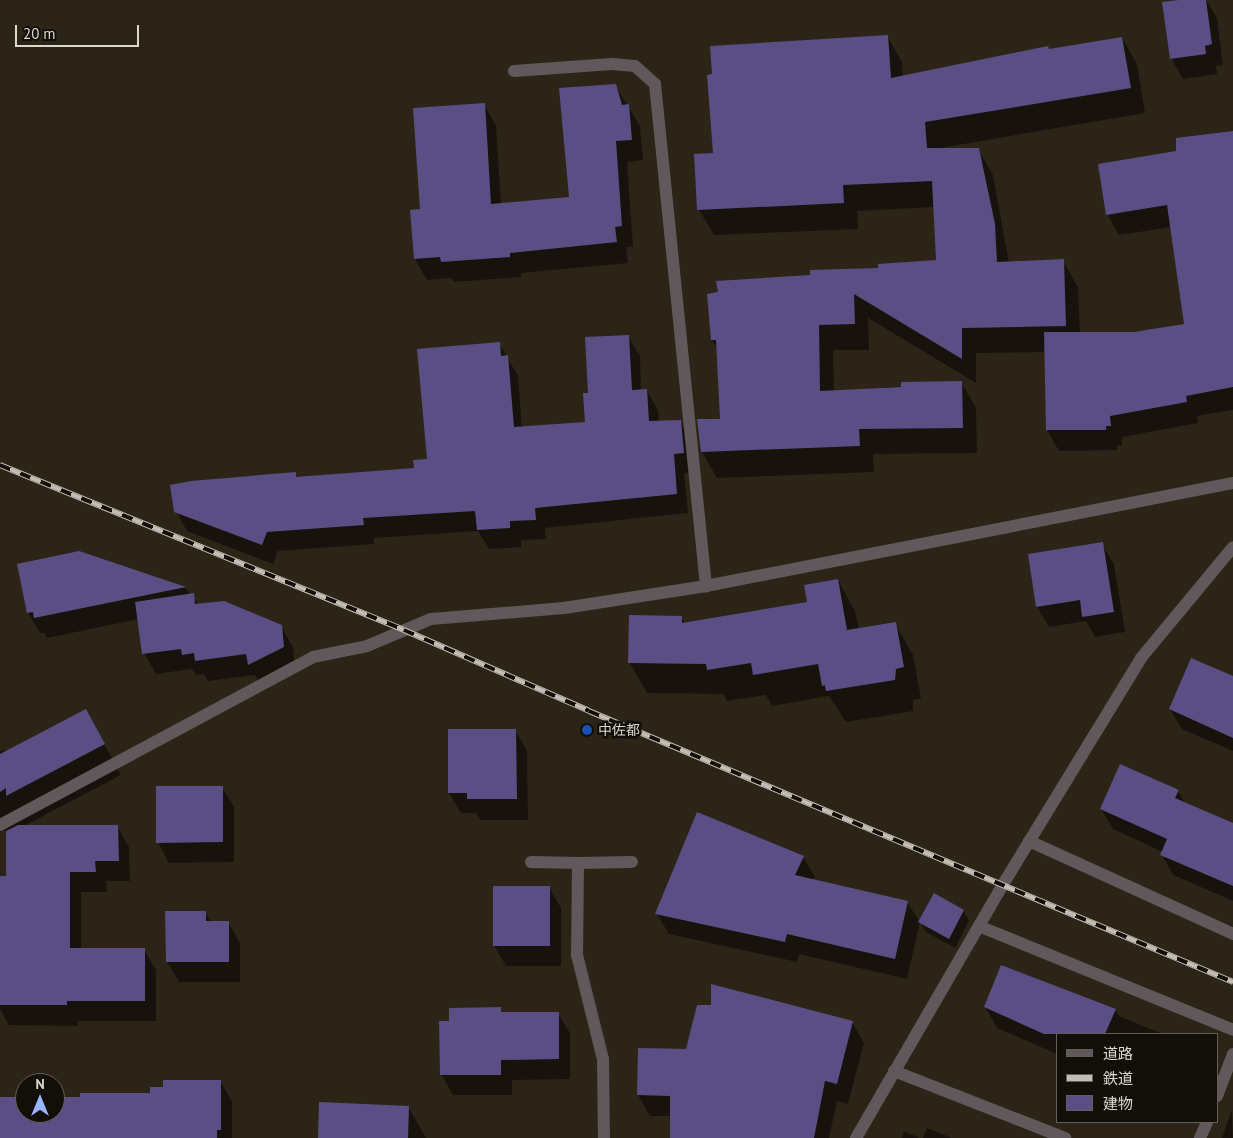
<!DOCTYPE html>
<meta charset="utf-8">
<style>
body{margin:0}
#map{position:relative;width:1233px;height:1138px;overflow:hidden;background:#2c2517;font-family:"PT Sans","Noto Sans JP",sans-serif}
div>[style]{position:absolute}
.shadow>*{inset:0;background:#0007}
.building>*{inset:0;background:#5a4f85}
.minor>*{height:12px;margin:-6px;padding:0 6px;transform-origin:6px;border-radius:6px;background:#60585b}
.rail>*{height:5.5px;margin-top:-2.75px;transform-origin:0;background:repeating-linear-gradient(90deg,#110f08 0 11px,#c3beb5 0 22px);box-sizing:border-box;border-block:1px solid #c3beb5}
.dots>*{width:14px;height:14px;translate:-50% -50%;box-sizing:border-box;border:2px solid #110f08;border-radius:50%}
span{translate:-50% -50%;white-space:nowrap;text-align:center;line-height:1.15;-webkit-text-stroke:5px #110f08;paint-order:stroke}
.poi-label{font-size:14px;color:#dcd8cf}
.left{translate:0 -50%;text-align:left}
.legend{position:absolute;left:1056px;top:1033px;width:162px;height:90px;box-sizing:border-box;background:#110f08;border:1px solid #625f58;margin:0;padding:6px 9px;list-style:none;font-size:15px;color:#dcd8cf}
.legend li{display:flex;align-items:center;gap:10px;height:25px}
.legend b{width:25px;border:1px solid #625f58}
.north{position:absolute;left:15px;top:1073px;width:50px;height:50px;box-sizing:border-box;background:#110f08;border:1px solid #625f58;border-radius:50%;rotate:0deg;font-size:14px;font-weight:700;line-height:20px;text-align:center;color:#dcd8cf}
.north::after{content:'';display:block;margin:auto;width:18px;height:22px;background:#99b5fd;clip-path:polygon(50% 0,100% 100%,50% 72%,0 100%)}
.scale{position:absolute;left:15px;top:25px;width:124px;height:22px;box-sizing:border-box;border:2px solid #dcd8cf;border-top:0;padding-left:6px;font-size:15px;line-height:18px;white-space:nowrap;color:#dcd8cf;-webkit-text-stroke:4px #110f08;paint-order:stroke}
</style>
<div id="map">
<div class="shadow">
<div style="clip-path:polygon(1188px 0,1206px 0,1217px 18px,1223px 65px,1216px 66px,1217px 74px,1183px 79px,1171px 58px)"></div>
<div style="clip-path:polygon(887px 36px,902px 62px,903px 77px,1122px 38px,1137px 64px,1145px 113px,940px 148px,978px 149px,993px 175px,1009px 263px,1063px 261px,1078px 287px,1080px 333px,1134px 333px,1185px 325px,1172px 227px,1119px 235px,1107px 214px,1177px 152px,1233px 132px,1233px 410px,1197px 416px,1198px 423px,1122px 437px,1122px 446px,1117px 446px,1117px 450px,1059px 451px,1047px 430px,1046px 352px,976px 353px,976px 383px,868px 318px,869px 350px,833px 350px,834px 391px,961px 382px,976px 408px,977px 453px,873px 454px,874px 472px,717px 478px,702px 452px,699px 421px,721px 420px,718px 351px,712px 340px,709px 295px,812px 276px,937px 261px,934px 207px,857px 211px,858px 229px,714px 235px,699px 210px,714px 154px)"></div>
<div style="clip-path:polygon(615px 85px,640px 126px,643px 160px,627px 162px,633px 247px,626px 247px,628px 263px,521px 273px,521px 277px,454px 282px,451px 278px,427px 280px,415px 259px,411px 211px,421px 210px,484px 105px,496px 125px,501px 204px,571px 198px)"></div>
<div style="clip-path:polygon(628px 336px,640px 356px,641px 391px,647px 390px,658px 410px,659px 422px,680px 421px,691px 441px,695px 472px,684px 473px,688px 513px,545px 528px,546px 539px,521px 540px,521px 547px,489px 549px,478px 531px,374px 538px,374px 544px,278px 551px,273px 564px,187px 531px,176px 511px,172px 486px,225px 478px,295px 474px,298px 478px,415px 470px,428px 460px,499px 343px,518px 376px,522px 428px,587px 423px,589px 394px)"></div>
<div style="clip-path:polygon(1102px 544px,1114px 564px,1125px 632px,1095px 637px,1086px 621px,1049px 627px,1037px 607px)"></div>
<div style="clip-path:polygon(79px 553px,185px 588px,199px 605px,281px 626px,293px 647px,295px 668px,260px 685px,255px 675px,208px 681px,204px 674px,196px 675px,192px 669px,156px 674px,144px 653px,139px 619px,47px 638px,44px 633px,40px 633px,28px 613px)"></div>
<div style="clip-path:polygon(838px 580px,855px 611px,859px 630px,895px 623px,913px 655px,921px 698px,913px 700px,913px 711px,846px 722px,829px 696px,772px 706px,766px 695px,727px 701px,723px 694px,647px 693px,629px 662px,681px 617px,685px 624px,808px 603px)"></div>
<div style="clip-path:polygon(1233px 677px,1233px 751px,1182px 729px,1170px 709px)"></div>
<div style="clip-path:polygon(86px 710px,121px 775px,24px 826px,117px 826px,129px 847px,130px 881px,106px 881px,107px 892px,81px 892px,81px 950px,144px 950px,156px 970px,156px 1021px,78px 1021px,78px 1026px,9px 1025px,0 1009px,0 877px,7px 877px,7px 834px,0 822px,0 752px,4px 749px,5px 752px)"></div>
<div style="clip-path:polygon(515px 730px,527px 751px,528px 820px,480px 820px,476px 813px,461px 813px,449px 793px)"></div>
<div style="clip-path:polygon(222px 787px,234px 807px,234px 862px,169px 863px,158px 842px)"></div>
<div style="clip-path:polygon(1178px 791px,1185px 803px,1233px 824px,1233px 901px,1173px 875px,1162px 855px,1163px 852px,1113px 829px,1101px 809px)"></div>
<div style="clip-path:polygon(803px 857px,815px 877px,813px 881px,907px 902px,920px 922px,907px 979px,799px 954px,797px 962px,669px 934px,657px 914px)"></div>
<div style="clip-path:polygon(549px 887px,561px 908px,561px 966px,506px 966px,494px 945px)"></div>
<div style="clip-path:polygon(964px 911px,969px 921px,955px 948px,926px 932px,920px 922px)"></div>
<div style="clip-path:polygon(205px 912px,211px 922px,228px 922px,240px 943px,240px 982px,179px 982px,167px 962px)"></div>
<div style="clip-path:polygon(985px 1007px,1115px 1010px,1119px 1016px,1163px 1034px,1057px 1034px,1057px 1054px,997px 1028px)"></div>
<div style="clip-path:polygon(500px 1009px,502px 1013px,558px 1013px,570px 1033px,570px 1079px,512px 1080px,512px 1095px,453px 1095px,441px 1074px)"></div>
<div style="clip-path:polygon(852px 1022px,864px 1043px,848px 1104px,837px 1101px,829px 1138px,671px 1138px,671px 1116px,650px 1116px,638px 1095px,687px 1050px)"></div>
<div style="clip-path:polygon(220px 1081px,232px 1101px,232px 1138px,0 1138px,0 1099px,25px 1099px,25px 1113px,55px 1113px,55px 1099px,151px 1094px)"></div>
<div style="clip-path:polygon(409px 1108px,426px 1138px,319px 1138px)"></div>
<div style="clip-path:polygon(1232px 1110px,1233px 1138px,1222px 1138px)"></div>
<div style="clip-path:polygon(927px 1128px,952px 1138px,923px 1138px)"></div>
<div style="clip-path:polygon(904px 1131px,920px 1138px,902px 1138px)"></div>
</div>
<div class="building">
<div style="clip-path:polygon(1179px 0,1206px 0,1212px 44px,1205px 46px,1206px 54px,1170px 59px,1162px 2px)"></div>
<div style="clip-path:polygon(888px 35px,891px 78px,1048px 46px,1049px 49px,1122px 37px,1131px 88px,925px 122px,927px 148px,979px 148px,995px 224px,997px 262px,1064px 259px,1066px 326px,962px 328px,962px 359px,854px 294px,855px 324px,819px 325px,820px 391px,901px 387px,901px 382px,962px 381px,963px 428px,859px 429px,860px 446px,701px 452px,697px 419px,720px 419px,716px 340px,711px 340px,707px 294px,718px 292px,716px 281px,810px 275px,810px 270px,878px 268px,878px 264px,936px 260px,932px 181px,843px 185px,844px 203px,697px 210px,694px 154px,713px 153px,707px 75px,712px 74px,710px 46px)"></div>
<div style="clip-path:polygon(616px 84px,622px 105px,629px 104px,632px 140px,616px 141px,622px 226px,615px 227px,617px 242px,510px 253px,510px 257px,441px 262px,440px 257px,414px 259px,410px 210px,420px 209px,413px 108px,485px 103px,491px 204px,569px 197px,559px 88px)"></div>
<div style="clip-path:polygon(1233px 131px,1233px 387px,1186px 396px,1187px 402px,1110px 416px,1111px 426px,1106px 426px,1106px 430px,1046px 430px,1044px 332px,1134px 332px,1184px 324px,1167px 205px,1106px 215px,1098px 164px,1176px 151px,1176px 138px)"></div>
<div style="clip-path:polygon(629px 335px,632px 390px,647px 389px,649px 421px,681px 420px,684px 453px,674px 454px,677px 494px,535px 508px,536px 520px,510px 521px,510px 528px,477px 530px,475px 511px,363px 518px,364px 525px,267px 532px,262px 545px,174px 512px,170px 485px,191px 481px,296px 472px,296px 477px,414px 468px,413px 460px,427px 459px,417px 349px,500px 342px,501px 356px,508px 355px,514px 427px,585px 422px,583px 393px,588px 393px,585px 337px)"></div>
<div style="clip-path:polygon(1103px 542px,1114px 612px,1082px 617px,1080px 600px,1036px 607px,1028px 554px)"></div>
<div style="clip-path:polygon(79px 551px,186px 587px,34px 618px,33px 612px,27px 613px,17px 564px)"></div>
<div style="clip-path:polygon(838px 579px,847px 630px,896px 622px,904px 667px,896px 669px,895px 680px,826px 691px,825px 685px,822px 686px,818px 664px,753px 675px,751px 663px,707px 670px,706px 664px,628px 663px,629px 615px,682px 616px,682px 623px,807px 602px,804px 585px)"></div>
<div style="clip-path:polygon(194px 593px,195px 604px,224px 601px,282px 625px,284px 647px,248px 665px,246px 654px,195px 661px,194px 653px,182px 655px,181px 649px,142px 654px,135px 602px)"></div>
<div style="clip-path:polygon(1191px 658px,1233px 676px,1233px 738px,1169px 709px)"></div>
<div style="clip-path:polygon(86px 709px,105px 744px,6px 796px,6px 788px,0 792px,0 754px)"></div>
<div style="clip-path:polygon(448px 729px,516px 729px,517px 799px,467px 799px,467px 793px,448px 793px)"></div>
<div style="clip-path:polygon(1120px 764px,1179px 790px,1175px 798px,1233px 823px,1233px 886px,1160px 855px,1167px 839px,1100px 809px)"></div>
<div style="clip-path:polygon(156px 786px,223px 786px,223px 842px,156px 843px)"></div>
<div style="clip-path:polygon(697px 812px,804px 856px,795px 875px,908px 901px,895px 959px,787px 934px,785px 942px,655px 914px)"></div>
<div style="clip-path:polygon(18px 825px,118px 825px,119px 861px,95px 861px,96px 872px,70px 872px,70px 948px,145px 948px,145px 1001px,67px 1001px,67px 1005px,0 1005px,0 876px,6px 876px,6px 831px)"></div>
<div style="clip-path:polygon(493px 886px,550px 886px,550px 946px,493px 946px)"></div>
<div style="clip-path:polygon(934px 893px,964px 910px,949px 939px,918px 922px)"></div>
<div style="clip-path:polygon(165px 911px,206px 911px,206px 921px,229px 921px,229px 962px,166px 962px)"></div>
<div style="clip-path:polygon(1001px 965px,1116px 1009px,1105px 1034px,1044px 1034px,984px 1007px)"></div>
<div style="clip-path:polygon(711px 984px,853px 1021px,837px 1084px,825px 1081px,814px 1138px,670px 1138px,670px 1096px,637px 1095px,638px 1048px,686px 1049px,697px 1005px,711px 1005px)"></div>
<div style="clip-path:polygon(501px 1007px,501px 1012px,559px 1012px,559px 1059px,501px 1060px,501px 1075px,440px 1075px,439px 1021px,449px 1021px,449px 1008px)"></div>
<div style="clip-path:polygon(163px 1080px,221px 1080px,221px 1130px,217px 1130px,217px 1138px,0 1138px,0 1097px,25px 1097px,25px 1113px,55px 1113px,55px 1097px,80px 1097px,80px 1093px,150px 1093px,150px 1087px,163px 1087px)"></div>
<div style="clip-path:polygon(319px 1102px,409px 1106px,408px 1138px,318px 1138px)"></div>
</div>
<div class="minor">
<div style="left:514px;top:71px;width:98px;rotate:-4.1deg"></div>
<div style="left:612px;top:64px;width:23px;rotate:5deg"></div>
<div style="left:635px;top:66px;width:27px;rotate:42deg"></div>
<div style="left:655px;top:84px;width:505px;rotate:84.2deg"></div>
<div style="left:0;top:825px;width:355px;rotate:-28.2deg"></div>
<div style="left:313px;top:657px;width:55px;rotate:-11.5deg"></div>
<div style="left:367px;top:646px;width:69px;rotate:-22.9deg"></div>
<div style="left:431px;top:619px;width:133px;rotate:-4.7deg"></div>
<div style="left:564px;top:608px;width:144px;rotate:-8.8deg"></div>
<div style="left:706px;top:586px;width:537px;rotate:-11.06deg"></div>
<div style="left:1029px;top:841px;width:224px;rotate:24.5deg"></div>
<div style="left:531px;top:862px;width:47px;rotate:1.2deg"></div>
<div style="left:578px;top:863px;width:92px;rotate:90.6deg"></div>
<div style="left:577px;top:955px;width:107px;rotate:76deg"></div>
<div style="left:603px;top:1059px;width:79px;rotate:89.3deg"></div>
<div style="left:578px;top:863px;width:54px;rotate:-1.1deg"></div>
<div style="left:981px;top:927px;width:272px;rotate:22.2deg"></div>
<div style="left:894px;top:1071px;width:184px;rotate:21.4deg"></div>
<div style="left:1217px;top:1096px;width:45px;rotate:-69.1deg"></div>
<div style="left:856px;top:1138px;width:291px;rotate:-59.9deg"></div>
<div style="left:1002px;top:886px;width:267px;rotate:-58.6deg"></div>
<div style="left:1141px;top:658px;width:144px;rotate:-50.3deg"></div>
<div style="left:1200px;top:1138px;width:17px;rotate:-66deg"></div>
</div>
<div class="rail">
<div style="left:0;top:465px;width:436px;rotate:22.2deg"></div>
<div style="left:404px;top:630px;width:202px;rotate:23.6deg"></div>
<div style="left:589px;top:711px;width:699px;rotate:22.82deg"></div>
</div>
<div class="dots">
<div style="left:587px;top:730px;background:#1a4fb4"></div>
</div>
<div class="poi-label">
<span class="left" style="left:598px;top:730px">中佐都</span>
</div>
<ul class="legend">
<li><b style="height:6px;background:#60585b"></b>道路</li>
<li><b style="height:6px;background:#c3beb5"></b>鉄道</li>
<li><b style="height:14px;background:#5a4f85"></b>建物</li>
</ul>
<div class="north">N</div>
<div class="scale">20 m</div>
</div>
